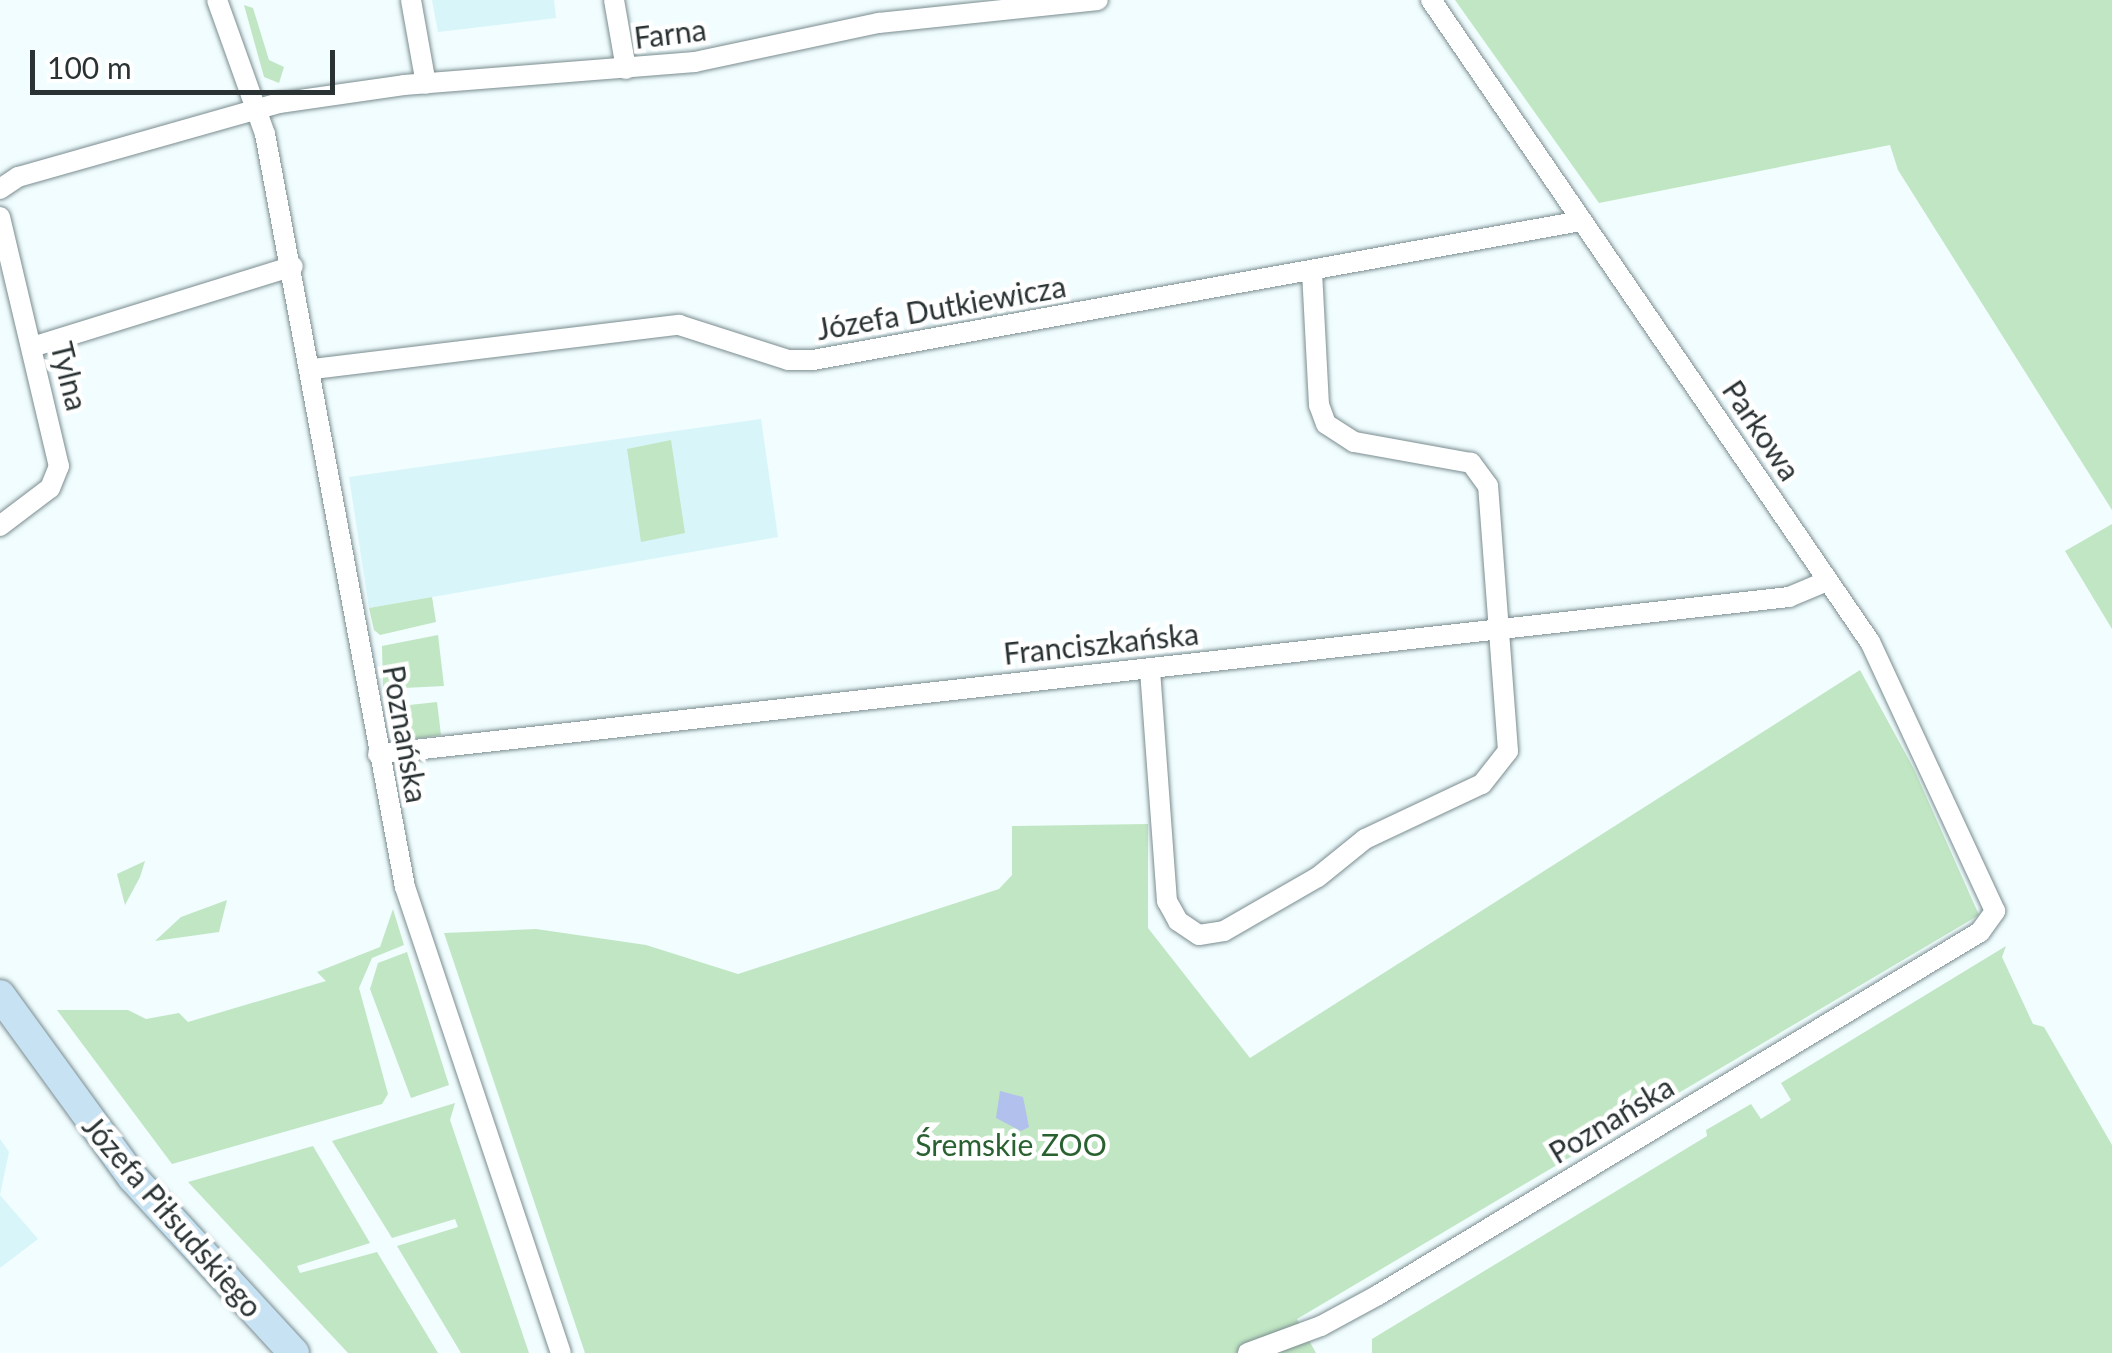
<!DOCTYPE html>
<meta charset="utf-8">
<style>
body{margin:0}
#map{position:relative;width:2112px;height:1353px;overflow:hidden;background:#f1fdff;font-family:Lato,sans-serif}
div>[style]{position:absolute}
.built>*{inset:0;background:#d8f5fa}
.green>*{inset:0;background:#c1e6c3}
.water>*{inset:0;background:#b1c0ed}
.roads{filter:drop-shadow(0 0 2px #7a8c8f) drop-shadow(0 0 2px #7a8c8f)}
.street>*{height:20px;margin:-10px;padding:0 10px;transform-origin:10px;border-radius:10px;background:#fff}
.secondary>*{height:30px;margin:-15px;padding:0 15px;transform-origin:15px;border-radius:15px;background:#c7e2f3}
span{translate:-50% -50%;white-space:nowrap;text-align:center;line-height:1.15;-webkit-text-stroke:9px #fff;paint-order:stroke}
.street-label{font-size:30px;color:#2a3233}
.park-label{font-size:30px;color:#2a6131}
.scale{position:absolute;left:30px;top:50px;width:305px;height:45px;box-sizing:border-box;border:5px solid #2a3233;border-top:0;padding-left:12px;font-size:30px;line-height:35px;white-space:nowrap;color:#2a3233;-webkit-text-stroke:8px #fff;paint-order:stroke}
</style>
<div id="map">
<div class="built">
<div style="clip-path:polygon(432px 0,554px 0,556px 18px,438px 32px)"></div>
<div style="clip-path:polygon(761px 419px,778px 537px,369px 608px,349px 477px)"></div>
<div style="clip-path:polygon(0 1139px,9px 1152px,0 1195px,38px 1239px,0 1268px)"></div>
</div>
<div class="green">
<div style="clip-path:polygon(1455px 0,2112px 0,2112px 510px,1898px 170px,1890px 145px,1599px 203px)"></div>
<div style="clip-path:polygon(244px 5px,253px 8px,269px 60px,284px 67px,279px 83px,264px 77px)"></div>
<div style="clip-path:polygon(671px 440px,685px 533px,641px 542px,627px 449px)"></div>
<div style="clip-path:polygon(2112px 524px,2112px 629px,2065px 551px)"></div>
<div style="clip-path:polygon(432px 597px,436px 622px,380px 635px,374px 630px,369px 608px)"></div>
<div style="clip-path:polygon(438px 635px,444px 686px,383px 689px,382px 646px)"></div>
<div style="clip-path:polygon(1860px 670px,1914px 769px,1979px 915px,1297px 1319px,1316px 1353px,585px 1353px,444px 933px,536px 929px,646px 945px,738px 974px,999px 889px,1012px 875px,1012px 826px,1148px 824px,1148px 928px,1250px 1058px)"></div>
<div style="clip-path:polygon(437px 702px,441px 735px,392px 742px,391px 707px)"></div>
<div style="clip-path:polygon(145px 861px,140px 877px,125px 905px,117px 874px)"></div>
<div style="clip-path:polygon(227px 900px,219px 932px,155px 941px,181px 917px)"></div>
<div style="clip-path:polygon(393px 909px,404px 945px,372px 958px,359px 988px,388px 1094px,382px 1104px,172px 1164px,57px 1010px,128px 1010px,146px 1019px,179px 1013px,188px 1022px,326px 981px,317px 972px,380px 947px)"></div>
<div style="clip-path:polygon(2006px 946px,2002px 957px,2033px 1024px,2044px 1027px,2112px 1145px,2112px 1353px,1372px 1353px,1372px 1339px,1707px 1136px,1706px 1130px,1751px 1104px,1761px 1119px,1791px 1100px,1781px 1083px)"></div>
<div style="clip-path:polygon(407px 952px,449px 1085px,411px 1098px,370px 989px,378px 963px)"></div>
<div style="clip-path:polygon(455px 1103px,450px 1120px,529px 1353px,461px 1353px,397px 1246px,458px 1227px,455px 1219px,392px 1238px,332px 1141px)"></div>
<div style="clip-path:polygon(313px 1146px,370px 1243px,297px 1266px,300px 1273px,377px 1252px,438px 1353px,348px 1353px,188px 1182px)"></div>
</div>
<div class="water">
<div style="clip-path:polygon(1000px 1091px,1023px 1097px,1029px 1127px,1021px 1131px,996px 1118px)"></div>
</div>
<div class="roads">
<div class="street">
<div style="left:217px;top:0;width:142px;rotate:70.3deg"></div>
<div style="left:265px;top:134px;width:766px;rotate:79.47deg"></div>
<div style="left:405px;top:887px;width:491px;rotate:71.5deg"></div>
<div style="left:411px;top:0;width:85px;rotate:79.9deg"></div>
<div style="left:614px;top:0;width:70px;rotate:80.1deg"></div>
<div style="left:0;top:189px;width:22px;rotate:-34deg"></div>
<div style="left:18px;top:177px;width:271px;rotate:-15.8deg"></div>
<div style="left:279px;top:103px;width:126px;rotate:-8.2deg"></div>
<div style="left:404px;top:85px;width:292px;rotate:-4.5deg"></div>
<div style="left:695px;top:62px;width:188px;rotate:-12deg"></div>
<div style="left:879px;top:23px;width:220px;rotate:-6deg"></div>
<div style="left:0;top:217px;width:256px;rotate:76.7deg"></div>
<div style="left:59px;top:466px;width:24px;rotate:112deg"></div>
<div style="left:50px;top:488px;width:63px;rotate:142.8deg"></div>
<div style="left:32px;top:347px;width:273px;rotate:-17.2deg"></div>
<div style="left:313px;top:369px;width:369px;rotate:-6.9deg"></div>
<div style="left:679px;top:325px;width:114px;rotate:17.8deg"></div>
<div style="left:788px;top:360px;width:25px"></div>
<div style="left:813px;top:360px;width:780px;rotate:-10.26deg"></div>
<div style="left:1150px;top:670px;width:232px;rotate:85.8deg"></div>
<div style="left:1167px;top:901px;width:23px;rotate:61deg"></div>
<div style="left:1178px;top:921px;width:25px;rotate:34deg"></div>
<div style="left:1199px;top:935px;width:25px;rotate:-9deg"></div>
<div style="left:1224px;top:931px;width:108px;rotate:-29.9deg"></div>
<div style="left:1318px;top:877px;width:60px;rotate:-39deg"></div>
<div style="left:1365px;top:839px;width:129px;rotate:-25.2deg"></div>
<div style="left:1482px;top:784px;width:42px;rotate:-51.8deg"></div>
<div style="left:1508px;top:751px;width:266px;rotate:-94.3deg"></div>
<div style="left:1488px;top:486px;width:29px;rotate:-126deg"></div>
<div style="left:1471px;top:463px;width:119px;rotate:-169.8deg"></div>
<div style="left:1354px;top:442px;width:33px;rotate:-147deg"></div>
<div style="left:1326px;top:424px;width:20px;rotate:-110deg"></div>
<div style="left:1319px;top:405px;width:134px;rotate:-93deg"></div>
<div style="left:378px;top:754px;width:1420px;rotate:-6.35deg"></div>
<div style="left:1789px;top:597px;width:41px;rotate:-22.8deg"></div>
<div style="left:1248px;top:1353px;width:78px;rotate:-20.3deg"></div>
<div style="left:1321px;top:1326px;width:65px;rotate:-28.5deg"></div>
<div style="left:1378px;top:1295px;width:703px;rotate:-31.09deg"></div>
<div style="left:1980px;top:932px;width:26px;rotate:-54deg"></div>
<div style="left:1995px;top:911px;width:297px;rotate:-114.9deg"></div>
<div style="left:1870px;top:642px;width:778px;rotate:-124.36deg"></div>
</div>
<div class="secondary">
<div style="left:0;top:995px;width:226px;rotate:54deg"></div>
<div style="left:133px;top:1178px;width:238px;rotate:47.4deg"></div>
</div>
</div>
<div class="street-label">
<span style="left:670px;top:33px;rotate:-7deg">Farna</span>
<span style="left:941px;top:307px;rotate:-10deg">Józefa Dutkiewicza</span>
<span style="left:70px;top:376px;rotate:76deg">Tylna</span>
<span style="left:1762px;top:430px;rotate:56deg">Parkowa</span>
<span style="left:1101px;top:643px;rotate:-6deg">Franciszkańska</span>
<span style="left:406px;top:734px;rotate:80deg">Poznańska</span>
<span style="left:1611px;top:1119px;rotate:-31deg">Poznańska</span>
<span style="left:173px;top:1216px;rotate:49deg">Józefa Piłsudskiego</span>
</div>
<div class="park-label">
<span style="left:1011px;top:1144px">Śremskie ZOO</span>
</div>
<div class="scale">100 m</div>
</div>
